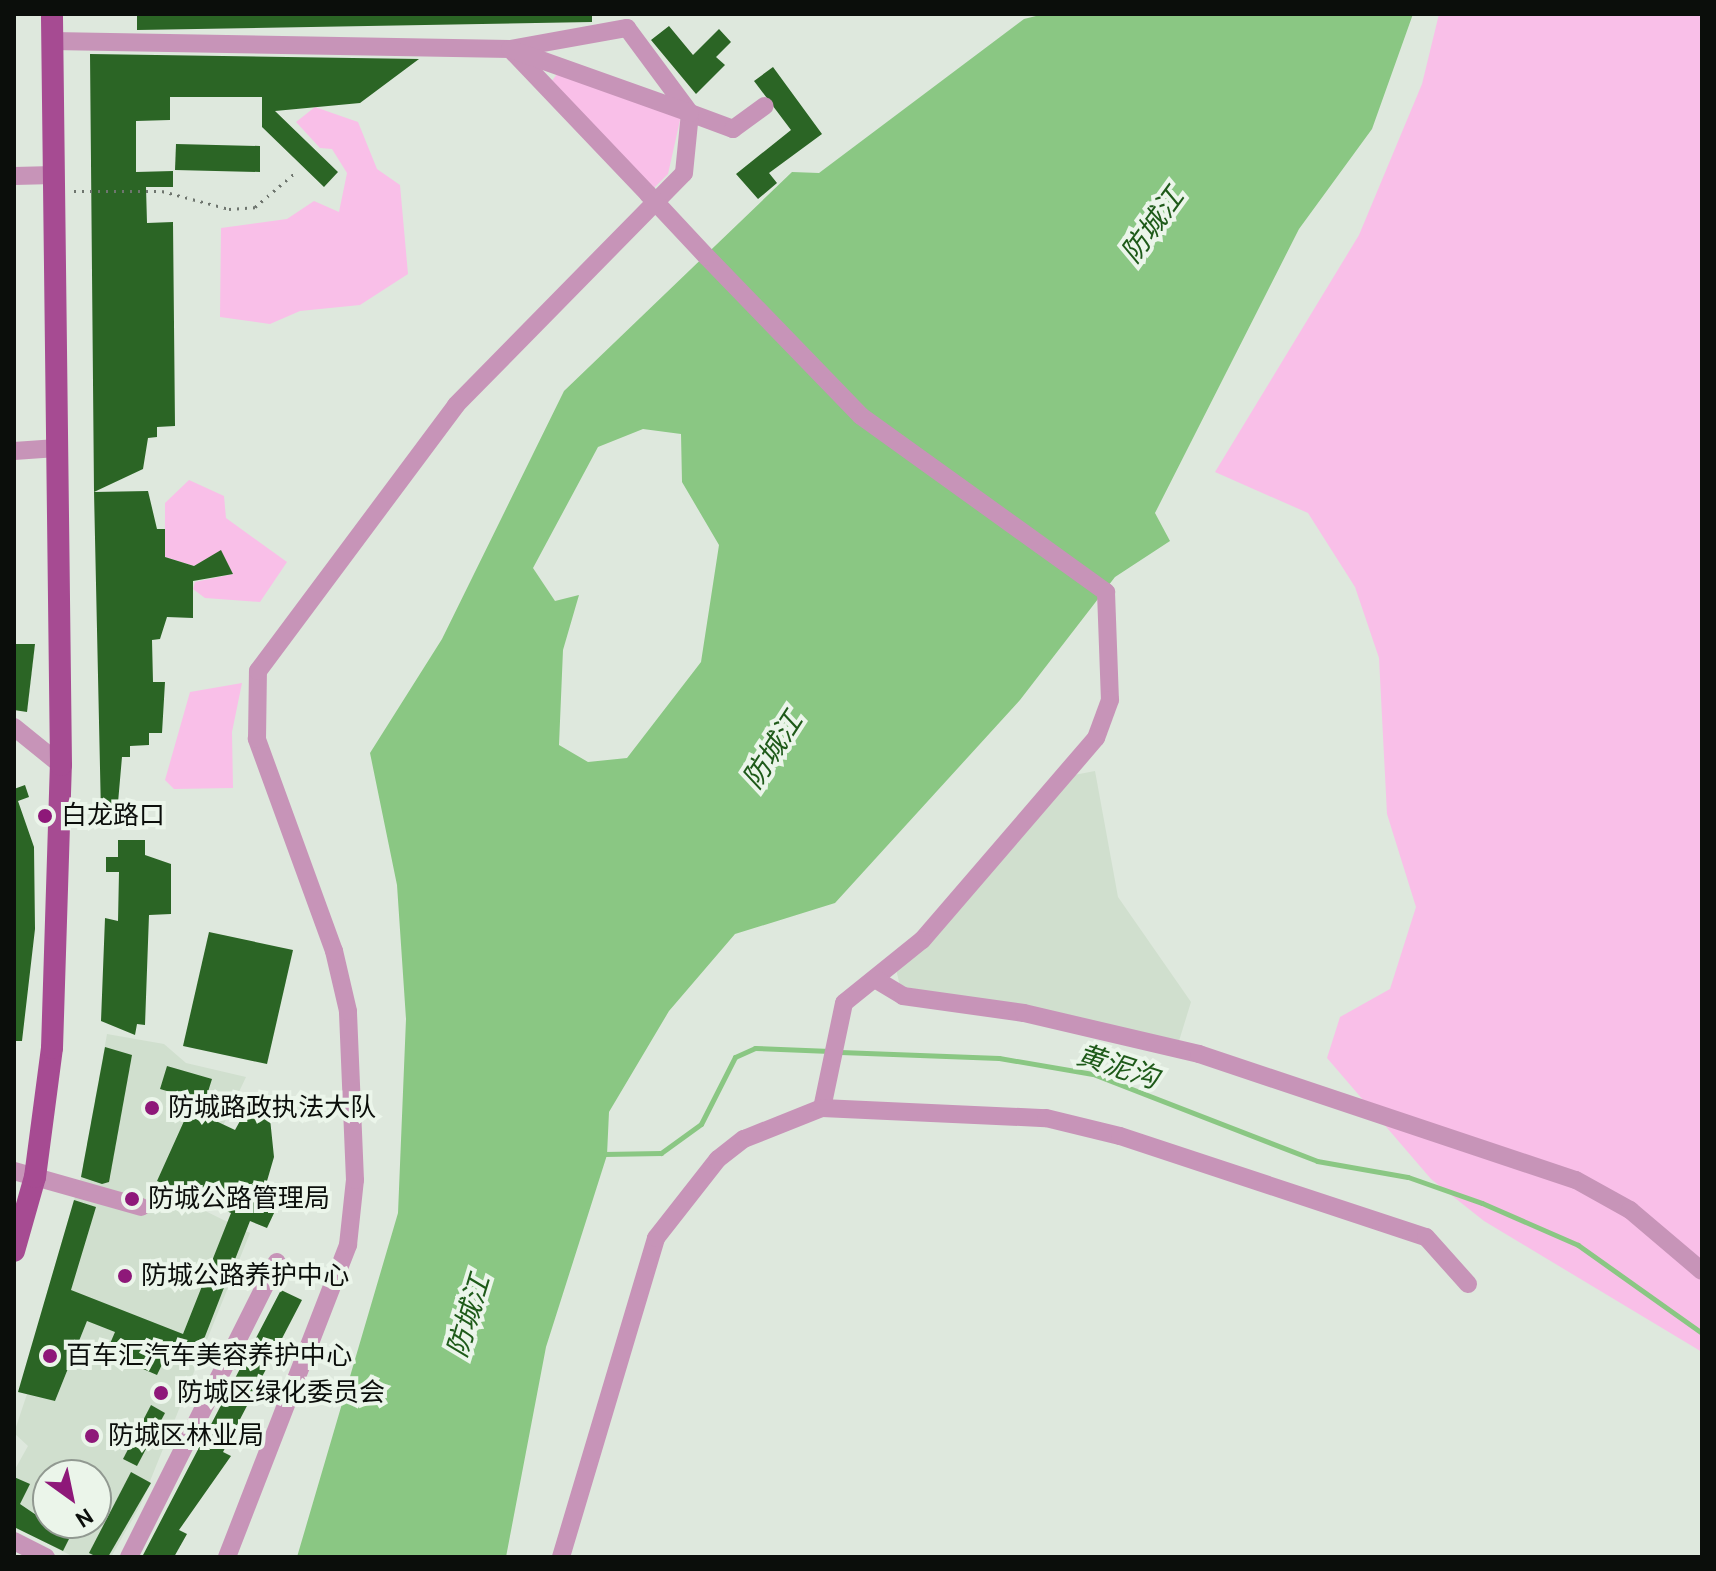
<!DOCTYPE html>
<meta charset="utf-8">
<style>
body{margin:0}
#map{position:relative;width:1716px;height:1571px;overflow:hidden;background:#dee8dd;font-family:Cabin,"Noto Sans SC",sans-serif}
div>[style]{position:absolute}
.built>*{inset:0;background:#d0dfce}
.green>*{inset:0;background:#f9bfe8}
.water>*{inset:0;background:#8ac783}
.stream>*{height:5px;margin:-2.5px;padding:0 2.5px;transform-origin:2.5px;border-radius:2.5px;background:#8ac783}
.building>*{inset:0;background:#2b6525}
.path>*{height:3px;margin-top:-1.5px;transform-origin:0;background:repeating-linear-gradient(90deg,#6e756e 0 2px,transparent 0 8px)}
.minor>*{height:18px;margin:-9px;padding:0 9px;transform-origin:9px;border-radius:9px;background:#c794b8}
.major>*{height:22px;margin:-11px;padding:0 11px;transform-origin:11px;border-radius:11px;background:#a64b92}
.minor-bridge>*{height:18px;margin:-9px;padding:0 9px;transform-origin:9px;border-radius:9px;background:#c794b8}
.dots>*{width:22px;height:22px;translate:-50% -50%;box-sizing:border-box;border:4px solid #ebf5ea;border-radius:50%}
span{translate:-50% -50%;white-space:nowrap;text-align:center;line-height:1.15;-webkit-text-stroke:8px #ebf5ea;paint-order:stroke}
.poi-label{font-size:26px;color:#0b0e0b}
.left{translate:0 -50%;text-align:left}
.water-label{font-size:28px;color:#1e5a19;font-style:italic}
.frame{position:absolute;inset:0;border:16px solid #0b0e0b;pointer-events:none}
.north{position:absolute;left:32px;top:1459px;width:80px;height:80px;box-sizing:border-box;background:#ebf5ea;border:2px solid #919991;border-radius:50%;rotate:147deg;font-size:22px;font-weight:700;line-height:32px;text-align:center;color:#0b0e0b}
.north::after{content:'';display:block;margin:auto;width:28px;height:36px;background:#8e1879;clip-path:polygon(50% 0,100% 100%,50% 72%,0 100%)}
</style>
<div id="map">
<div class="built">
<div style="clip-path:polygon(1095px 771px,1118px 897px,1191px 1002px,1179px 1041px,900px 986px,896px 969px,1074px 775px)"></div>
<div style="clip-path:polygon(evenodd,107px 1034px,164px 1044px,186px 1063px,246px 1077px,187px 1202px,250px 1233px,140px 1506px,111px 1557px,74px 1557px,14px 1527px,14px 1471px,28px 1446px,14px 1433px,27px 1394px,55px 1401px,87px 1321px,42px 1310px,81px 1177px,107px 1034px,48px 1475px,96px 1475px,96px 1523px,48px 1523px,48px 1475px)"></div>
</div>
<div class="green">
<div style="clip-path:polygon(1439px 14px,1702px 14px,1702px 1352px,1484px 1221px,1431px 1179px,1327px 1058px,1340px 1017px,1390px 989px,1416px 907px,1387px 814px,1379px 658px,1355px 587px,1308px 513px,1215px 472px,1359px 235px,1422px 84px)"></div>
<div style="clip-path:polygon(557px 74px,681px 116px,668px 174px,654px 188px,551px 82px)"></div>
<div style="clip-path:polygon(315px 107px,358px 122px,377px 169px,400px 185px,408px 274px,360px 305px,300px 311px,270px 324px,220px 317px,221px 228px,287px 219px,314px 201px,339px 212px,347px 173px,332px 149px,320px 148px,296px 122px)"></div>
<div style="clip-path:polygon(189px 480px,224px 496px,226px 518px,287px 562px,260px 602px,205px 598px,193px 589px,195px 582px,233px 574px,221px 551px,194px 566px,146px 551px,150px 537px,165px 536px,165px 503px)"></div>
<div style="clip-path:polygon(242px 683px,232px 732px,233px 788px,174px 789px,165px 780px,190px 692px)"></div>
</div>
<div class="water">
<div style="clip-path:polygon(evenodd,1044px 14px,1413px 14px,1372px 129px,1299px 229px,1155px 513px,1170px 541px,1115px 577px,1020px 700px,835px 903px,735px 934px,669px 1011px,609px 1112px,607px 1155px,546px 1347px,506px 1557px,297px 1557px,398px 1213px,406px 1019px,397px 885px,370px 753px,442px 639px,564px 391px,792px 172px,819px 173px,1024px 19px,1044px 14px,643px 429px,681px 434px,682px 482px,719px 545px,701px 662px,627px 758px,588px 762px,559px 745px,563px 650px,579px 595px,555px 601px,533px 568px,598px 447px,643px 429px)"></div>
</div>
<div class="stream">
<div style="left:840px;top:1052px;width:159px;rotate:2.2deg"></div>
<div style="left:999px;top:1058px;width:95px;rotate:9.7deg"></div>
<div style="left:1093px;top:1074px;width:240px;rotate:21.2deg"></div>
<div style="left:1317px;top:1161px;width:92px;rotate:10deg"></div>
<div style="left:1408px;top:1177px;width:78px;rotate:19.4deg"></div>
<div style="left:1482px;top:1203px;width:105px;rotate:23.6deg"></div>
<div style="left:1578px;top:1245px;width:152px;rotate:35.4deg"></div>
<div style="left:604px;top:1154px;width:57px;rotate:-1deg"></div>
<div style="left:661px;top:1153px;width:49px;rotate:-35.9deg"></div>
<div style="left:701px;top:1124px;width:75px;rotate:-63.1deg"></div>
<div style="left:735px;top:1057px;width:22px;rotate:-24deg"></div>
<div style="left:755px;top:1048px;width:75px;rotate:2.3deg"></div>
</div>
<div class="building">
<div style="clip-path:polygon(137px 14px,592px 14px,592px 22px,137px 30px)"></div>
<div style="clip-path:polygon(669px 26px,693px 55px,719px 29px,731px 42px,716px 57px,725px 65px,696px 94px,651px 40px)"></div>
<div style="clip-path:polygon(90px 54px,419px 59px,360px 103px,275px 111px,338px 172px,324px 187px,262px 127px,262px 97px,170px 97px,170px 120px,136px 121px,136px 172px,173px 171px,173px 187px,146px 187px,147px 223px,173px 222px,175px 426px,157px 427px,157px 437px,148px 438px,143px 469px,94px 492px)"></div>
<div style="clip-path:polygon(773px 67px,822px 134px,769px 173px,777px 183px,758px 199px,736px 174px,791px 130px,754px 81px)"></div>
<div style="clip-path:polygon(176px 144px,260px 146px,260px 172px,175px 170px)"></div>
<div style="clip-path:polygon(148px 491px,157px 529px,165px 529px,165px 557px,194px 566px,221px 550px,233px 574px,193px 581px,193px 618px,167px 617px,160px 639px,152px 640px,153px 682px,165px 682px,162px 733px,149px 733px,149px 745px,130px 746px,130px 757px,122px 757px,117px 814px,101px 814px,94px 492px)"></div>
<div style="clip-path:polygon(14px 644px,35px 644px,27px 712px,14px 710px)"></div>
<div style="clip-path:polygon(25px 785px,29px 797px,18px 801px,34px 847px,35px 929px,22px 1041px,14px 1041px,14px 789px)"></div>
<div style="clip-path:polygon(118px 840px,145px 840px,145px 855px,171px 864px,171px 914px,149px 915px,145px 1025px,137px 1024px,135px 1035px,101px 1021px,105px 918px,118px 921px,119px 872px,106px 872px,106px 857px,118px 857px)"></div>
<div style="clip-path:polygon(209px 932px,293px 950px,267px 1064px,183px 1046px)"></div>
<div style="clip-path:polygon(105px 1047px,132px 1055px,109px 1182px,102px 1184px,81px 1177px)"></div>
<div style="clip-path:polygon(167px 1066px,212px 1079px,201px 1114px,235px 1130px,251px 1101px,269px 1109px,274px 1157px,260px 1205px,275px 1211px,267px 1228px,250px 1221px,197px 1357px,168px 1352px,157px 1375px,106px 1353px,115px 1332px,87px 1321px,55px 1401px,18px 1392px,74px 1200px,96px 1207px,71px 1290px,183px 1334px,231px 1213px,157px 1181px,194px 1099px,160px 1089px)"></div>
<div style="clip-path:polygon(281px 1290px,302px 1300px,223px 1452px,231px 1456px,179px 1530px,187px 1534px,174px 1557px,142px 1557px)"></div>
<div style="clip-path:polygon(151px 1405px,165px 1413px,137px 1466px,123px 1459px)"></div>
<div style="clip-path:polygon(131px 1472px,151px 1483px,108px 1557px,97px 1557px,89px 1553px)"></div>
<div style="clip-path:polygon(14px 1477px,30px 1484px,20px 1504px,48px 1523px,77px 1523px,63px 1551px,14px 1527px)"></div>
</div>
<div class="path">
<div style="left:74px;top:191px;width:88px"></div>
<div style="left:162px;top:191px;width:69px;rotate:15deg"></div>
<div style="left:229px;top:209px;width:26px;rotate:-4deg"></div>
<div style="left:255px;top:207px;width:54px;rotate:-40.5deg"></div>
</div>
<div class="minor">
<div style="left:52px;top:41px;width:458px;rotate:1deg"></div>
<div style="left:510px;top:49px;width:119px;rotate:-10.2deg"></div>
<div style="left:627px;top:28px;width:106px;rotate:53.5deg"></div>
<div style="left:690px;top:113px;width:46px;rotate:20.4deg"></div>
<div style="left:733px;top:129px;width:39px;rotate:-36deg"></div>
<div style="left:512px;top:51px;width:197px;rotate:46.4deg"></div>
<div style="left:14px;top:176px;width:40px;rotate:-1.4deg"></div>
<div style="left:707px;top:257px;width:221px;rotate:45.9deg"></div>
<div style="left:861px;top:416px;width:302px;rotate:35.7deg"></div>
<div style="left:1106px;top:592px;width:108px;rotate:87.9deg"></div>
<div style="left:1110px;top:700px;width:40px;rotate:110.2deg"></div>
<div style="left:1096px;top:738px;width:267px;rotate:130.7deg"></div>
<div style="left:922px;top:940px;width:100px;rotate:141.1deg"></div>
<div style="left:844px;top:1003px;width:107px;rotate:101.8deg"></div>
<div style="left:14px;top:451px;width:43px;rotate:-4deg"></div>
<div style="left:14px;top:727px;width:60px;rotate:39deg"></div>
<div style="left:875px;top:979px;width:33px;rotate:31deg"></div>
<div style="left:903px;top:996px;width:122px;rotate:8deg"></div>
<div style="left:1024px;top:1013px;width:180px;rotate:13.2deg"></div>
<div style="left:1199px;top:1054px;width:397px;rotate:18.5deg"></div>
<div style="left:1576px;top:1180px;width:62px;rotate:29.1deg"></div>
<div style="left:1630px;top:1210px;width:94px;rotate:40.3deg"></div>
<div style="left:14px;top:1171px;width:132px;rotate:15.8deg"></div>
<div style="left:14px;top:1541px;width:36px;rotate:27deg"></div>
<div style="left:129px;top:1557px;width:330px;rotate:-63.4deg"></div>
<div style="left:227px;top:1557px;width:335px;rotate:-68.8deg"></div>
<div style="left:348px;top:1245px;width:65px;rotate:-83.9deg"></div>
<div style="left:355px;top:1180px;width:169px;rotate:-92.4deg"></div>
<div style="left:348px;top:1011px;width:62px;rotate:-103.1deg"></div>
<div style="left:334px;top:951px;width:226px;rotate:-110deg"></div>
<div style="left:257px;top:739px;width:68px;rotate:-89.2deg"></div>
<div style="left:258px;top:671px;width:332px;rotate:-53.3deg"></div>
<div style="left:456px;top:405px;width:325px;rotate:-45.5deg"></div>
<div style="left:684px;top:173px;width:60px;rotate:-84.3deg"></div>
<div style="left:690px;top:113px;width:191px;rotate:-160.4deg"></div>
<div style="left:561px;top:1557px;width:333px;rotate:-73.4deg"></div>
<div style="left:656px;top:1238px;width:100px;rotate:-51.9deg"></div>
<div style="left:718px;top:1159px;width:33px;rotate:-38deg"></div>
<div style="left:744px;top:1139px;width:84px;rotate:-21.7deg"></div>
<div style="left:822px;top:1108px;width:224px;rotate:2.6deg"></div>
<div style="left:1046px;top:1118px;width:76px;rotate:13.7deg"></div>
<div style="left:1120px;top:1136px;width:322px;rotate:18.3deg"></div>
<div style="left:1426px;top:1237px;width:63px;rotate:48.2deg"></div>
</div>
<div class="major">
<div style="left:14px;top:1251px;width:77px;rotate:-74.2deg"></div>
<div style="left:35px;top:1177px;width:130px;rotate:-82.5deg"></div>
<div style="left:52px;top:1048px;width:283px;rotate:-88.2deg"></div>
<div style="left:61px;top:765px;width:751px;rotate:-90.69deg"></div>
</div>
<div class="minor-bridge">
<div style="left:648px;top:194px;width:86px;rotate:46.9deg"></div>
</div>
<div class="dots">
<div style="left:45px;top:816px;background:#8e1879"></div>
<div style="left:152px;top:1108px;background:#8e1879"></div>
<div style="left:132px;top:1199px;background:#8e1879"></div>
<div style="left:125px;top:1276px;background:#8e1879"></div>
<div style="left:50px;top:1356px;background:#8e1879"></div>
<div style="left:161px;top:1393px;background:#8e1879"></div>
<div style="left:92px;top:1436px;background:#8e1879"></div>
</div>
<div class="poi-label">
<span class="left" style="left:61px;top:816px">白龙路口</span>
<span class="left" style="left:168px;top:1108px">防城路政执法大队</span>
<span class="left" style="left:148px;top:1199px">防城公路管理局</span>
<span class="left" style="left:141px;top:1276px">防城公路养护中心</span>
<span class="left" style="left:66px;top:1356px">百车汇汽车美容养护中心</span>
<span class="left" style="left:177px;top:1393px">防城区绿化委员会</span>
<span class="left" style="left:108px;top:1436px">防城区林业局</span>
</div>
<div class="water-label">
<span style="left:1152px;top:225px;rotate:-54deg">防城江</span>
<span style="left:772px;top:750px;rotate:-57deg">防城江</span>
<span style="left:1118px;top:1066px;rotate:18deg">黄泥沟</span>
<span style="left:468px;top:1316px;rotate:-73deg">防城江</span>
</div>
<div class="frame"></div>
<div class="north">N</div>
</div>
